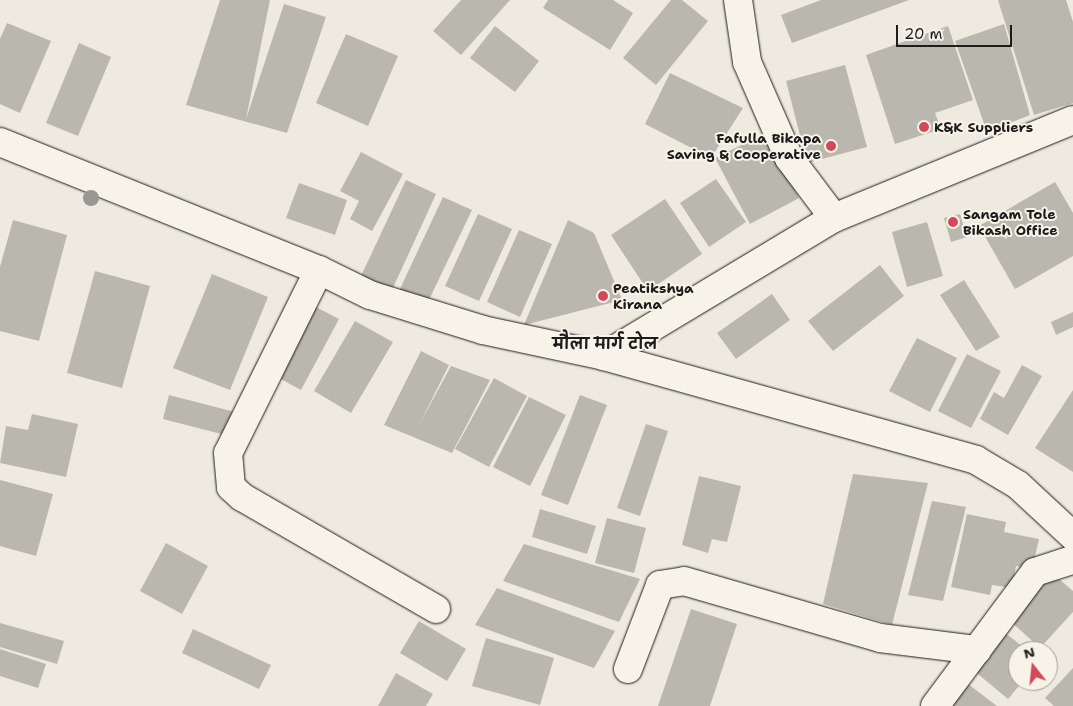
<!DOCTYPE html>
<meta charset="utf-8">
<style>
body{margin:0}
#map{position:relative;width:1073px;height:706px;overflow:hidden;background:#eeeae0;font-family:"Shantell Sans","Playpen Sans Deva",sans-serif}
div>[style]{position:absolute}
.building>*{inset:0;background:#bab7af}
.roads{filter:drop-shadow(0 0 1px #1c1c1c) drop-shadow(0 0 1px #1c1c1c)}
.street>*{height:28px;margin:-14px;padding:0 14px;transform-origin:14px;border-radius:14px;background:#f7f3e8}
.secondary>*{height:28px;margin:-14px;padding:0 14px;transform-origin:14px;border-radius:14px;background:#f7f3e8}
.trees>*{width:16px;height:16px;margin:-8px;border-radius:50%;background:#989690}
.dots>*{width:14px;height:14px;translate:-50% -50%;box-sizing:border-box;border:2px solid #f7f3e8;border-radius:50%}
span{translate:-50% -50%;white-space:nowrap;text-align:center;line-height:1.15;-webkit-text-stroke:4px #f7f3e8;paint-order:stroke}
.poi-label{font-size:14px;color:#1c1c1c;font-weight:700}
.left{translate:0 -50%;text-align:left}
.right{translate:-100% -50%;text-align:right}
.neighbourhood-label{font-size:15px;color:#1c1c1c;font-weight:700}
.north{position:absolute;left:1008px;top:641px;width:50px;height:50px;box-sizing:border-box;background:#f7f3e8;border:1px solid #9f9d96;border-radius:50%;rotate:344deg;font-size:14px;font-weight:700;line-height:20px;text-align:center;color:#1c1c1c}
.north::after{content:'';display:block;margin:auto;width:18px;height:22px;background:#d1495b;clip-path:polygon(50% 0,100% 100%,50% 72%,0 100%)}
.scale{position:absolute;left:896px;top:25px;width:116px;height:22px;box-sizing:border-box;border:2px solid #1c1c1c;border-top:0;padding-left:6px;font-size:15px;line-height:18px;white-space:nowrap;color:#1c1c1c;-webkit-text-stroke:4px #f7f3e8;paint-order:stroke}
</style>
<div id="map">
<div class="building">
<div style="clip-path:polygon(220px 0,270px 0,246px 119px,284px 4px,326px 17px,287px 133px,186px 105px)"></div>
<div style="clip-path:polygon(461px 0,510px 0,461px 55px,433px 31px)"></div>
<div style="clip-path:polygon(548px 0,613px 0,633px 13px,610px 50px,543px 8px)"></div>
<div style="clip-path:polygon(671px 0,682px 0,708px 21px,656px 85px,623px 58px)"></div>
<div style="clip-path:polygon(821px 0,909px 0,792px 43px,781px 15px)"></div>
<div style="clip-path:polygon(998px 0,1066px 0,1073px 22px,1073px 103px,1034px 115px)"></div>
<div style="clip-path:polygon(7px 23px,51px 41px,20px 113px,0 104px,0 39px)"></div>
<div style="clip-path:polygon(1004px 24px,1030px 115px,987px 132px,955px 41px)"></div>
<div style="clip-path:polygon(495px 26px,539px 61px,515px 92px,470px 58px)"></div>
<div style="clip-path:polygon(948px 26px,973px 100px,935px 113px,941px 129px,895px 144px,866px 55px)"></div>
<div style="clip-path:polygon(346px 34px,398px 56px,368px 126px,316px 103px)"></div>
<div style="clip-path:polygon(79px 43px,111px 57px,78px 136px,46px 123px)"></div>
<div style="clip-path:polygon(845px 65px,867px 147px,807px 163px,786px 81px)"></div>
<div style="clip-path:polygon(670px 73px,743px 108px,711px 158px,645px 124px)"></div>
<div style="clip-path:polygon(766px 133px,799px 198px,750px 224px,715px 158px)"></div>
<div style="clip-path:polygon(361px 152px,403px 174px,372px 231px,350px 219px,359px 201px,340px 191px)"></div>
<div style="clip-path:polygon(716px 179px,746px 222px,709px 247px,680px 203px)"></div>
<div style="clip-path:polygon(406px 180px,436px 194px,392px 290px,361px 276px)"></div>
<div style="clip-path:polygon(1055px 182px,1073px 213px,1073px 256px,1015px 289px,979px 226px)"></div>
<div style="clip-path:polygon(299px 183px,347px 200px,335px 235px,286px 218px)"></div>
<div style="clip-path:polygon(443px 197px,472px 210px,427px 304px,399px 291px)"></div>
<div style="clip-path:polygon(665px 199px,702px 254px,648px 291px,611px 235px)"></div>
<div style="clip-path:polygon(478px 214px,512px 229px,479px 301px,445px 286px)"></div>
<div style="clip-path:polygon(960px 214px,967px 237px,951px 242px,944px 218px)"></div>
<div style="clip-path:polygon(13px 220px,67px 235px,39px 341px,0 331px,0 267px)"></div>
<div style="clip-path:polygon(568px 220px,594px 233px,622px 300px,524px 325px)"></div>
<div style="clip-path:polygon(927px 222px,943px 276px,907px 287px,892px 232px)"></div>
<div style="clip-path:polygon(519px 230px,552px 244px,520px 317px,487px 302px)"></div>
<div style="clip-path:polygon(880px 265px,904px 296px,833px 351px,808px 321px)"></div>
<div style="clip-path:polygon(95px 271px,150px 286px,122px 388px,67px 373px)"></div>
<div style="clip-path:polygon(212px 274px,268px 297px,230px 390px,173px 368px)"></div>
<div style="clip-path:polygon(964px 280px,1000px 337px,976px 351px,940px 295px)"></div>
<div style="clip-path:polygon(772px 294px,790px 320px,736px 359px,717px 333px)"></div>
<div style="clip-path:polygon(316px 307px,339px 319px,301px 390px,279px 378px)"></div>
<div style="clip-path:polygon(1073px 312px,1073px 327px,1056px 335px,1051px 322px)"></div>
<div style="clip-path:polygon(355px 321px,393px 342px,351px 413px,314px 391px)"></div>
<div style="clip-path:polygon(917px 338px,957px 358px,930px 412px,889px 391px)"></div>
<div style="clip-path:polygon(421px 351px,449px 365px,419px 425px,451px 366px,490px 380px,452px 453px,384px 425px)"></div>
<div style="clip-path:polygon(967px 354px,1001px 371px,971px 428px,938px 411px)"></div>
<div style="clip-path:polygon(1022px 365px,1042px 376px,1008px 435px,980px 419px,994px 392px,1004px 398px)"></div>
<div style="clip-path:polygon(494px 378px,527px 396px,489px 467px,455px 449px)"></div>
<div style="clip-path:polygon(1073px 390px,1073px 472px,1035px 448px)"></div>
<div style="clip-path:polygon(169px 395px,235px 412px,229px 436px,163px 419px)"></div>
<div style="clip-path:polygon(580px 395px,607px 405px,568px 505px,541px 495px)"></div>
<div style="clip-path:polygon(529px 397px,566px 415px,530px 486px,493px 467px)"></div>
<div style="clip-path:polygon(32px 414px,78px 424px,66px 477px,0 463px,6px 426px,28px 430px)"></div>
<div style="clip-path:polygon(646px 424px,668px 431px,640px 516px,617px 508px)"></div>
<div style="clip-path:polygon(853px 474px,928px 483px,892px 625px,823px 604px)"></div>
<div style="clip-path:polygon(699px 476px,741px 486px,727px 542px,712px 539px,708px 553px,682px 545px)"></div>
<div style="clip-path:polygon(0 480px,53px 494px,36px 556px,0 546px)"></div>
<div style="clip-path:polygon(932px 501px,966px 507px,943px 601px,908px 595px)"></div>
<div style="clip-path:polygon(540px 509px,596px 526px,587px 554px,532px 537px)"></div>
<div style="clip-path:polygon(967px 514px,1006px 522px,1004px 532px,1039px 539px,1032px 569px,1016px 566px,1012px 588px,992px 585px,990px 595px,951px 587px)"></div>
<div style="clip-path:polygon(607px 518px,646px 528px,634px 573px,595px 563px)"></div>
<div style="clip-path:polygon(166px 543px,208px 566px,182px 614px,140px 591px)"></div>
<div style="clip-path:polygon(524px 544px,640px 579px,619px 622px,503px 581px)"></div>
<div style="clip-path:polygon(1051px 572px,1073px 591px,1073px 612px,1040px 648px,1008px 619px)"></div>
<div style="clip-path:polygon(497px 588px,615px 631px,594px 668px,475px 625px)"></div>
<div style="clip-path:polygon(691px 609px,737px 624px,710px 706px,658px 706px)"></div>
<div style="clip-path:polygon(419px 621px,466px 649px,447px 681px,400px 653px)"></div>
<div style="clip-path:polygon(0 623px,64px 641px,57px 664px,0 647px)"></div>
<div style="clip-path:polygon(193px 629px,271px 665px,259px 689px,182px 653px)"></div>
<div style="clip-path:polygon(1003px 631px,1028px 651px,1018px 651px,1018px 681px,1023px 681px,1008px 699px,972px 669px)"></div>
<div style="clip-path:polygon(486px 638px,554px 658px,540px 705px,472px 686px)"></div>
<div style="clip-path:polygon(0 649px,46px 664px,38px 688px,0 676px)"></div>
<div style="clip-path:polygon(1073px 668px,1073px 706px,1054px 706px,1045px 698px)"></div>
<div style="clip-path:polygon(396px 673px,433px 694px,426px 706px,378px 706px)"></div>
<div style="clip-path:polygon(968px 684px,997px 706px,951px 706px)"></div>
</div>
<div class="roads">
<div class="street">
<div style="left:738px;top:0;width:63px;rotate:81.7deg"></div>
<div style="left:747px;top:62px;width:105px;rotate:66.4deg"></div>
<div style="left:789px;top:158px;width:75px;rotate:53.1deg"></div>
<div style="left:319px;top:270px;width:204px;rotate:116.4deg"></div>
<div style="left:228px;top:453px;width:34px;rotate:85deg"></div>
<div style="left:231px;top:487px;width:15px;rotate:42deg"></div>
<div style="left:242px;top:497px;width:224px;rotate:30deg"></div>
<div style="left:604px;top:356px;width:268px;rotate:-31deg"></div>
<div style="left:834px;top:218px;width:258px;rotate:-22.3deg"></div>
<div style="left:628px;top:669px;width:90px;rotate:-69.1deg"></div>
<div style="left:660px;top:585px;width:24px;rotate:-9deg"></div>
<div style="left:684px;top:581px;width:204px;rotate:16.2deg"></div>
<div style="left:880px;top:638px;width:98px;rotate:7.1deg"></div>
<div style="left:935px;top:706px;width:167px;rotate:-53.3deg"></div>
<div style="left:1035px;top:572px;width:40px;rotate:-18deg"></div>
</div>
<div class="secondary">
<div style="left:0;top:142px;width:344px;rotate:21.9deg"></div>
<div style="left:319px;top:270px;width:57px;rotate:26.1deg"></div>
<div style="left:370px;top:295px;width:118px;rotate:17.2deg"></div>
<div style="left:483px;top:330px;width:124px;rotate:12.1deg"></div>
<div style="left:604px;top:356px;width:386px;rotate:15.6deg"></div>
<div style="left:976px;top:460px;width:49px;rotate:30.8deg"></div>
<div style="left:1018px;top:485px;width:75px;rotate:42.8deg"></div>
</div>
</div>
<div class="trees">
<div style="left:91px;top:198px"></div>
</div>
<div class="dots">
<div style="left:924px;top:127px;background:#d1495b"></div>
<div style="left:831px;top:146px;background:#d1495b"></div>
<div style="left:953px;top:222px;background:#d1495b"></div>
<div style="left:603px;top:296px;background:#d1495b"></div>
</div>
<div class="poi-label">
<span class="left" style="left:934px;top:127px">K&amp;K Suppliers</span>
<span class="right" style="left:821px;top:146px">Fafulla Bikapa<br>Saving &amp; Cooperative</span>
<span class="left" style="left:963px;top:222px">Sangam Tole<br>Bikash Office</span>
<span class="left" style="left:613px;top:296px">Peatikshya<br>Kirana</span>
</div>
<div class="neighbourhood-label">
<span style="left:605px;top:345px">मौला मार्ग टोल</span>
</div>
<div class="north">N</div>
<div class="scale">20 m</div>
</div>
